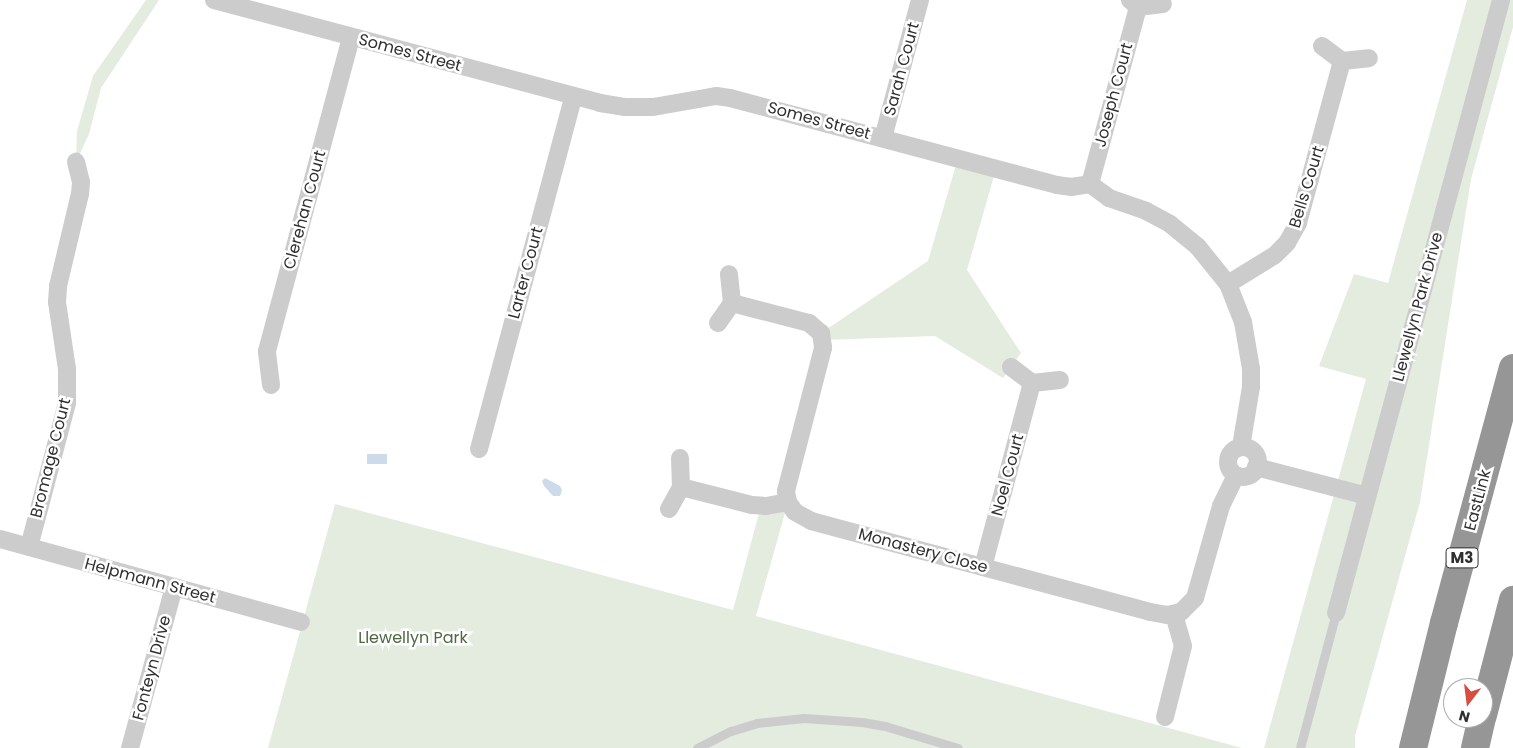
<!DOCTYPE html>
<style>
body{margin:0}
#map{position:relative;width:1513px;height:748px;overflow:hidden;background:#fff;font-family:Poppins,sans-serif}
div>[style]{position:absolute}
.green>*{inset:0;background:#e4ebdf}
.water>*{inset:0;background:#cddae9}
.lane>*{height:9px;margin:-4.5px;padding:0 4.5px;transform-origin:4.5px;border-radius:4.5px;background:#ccc}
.street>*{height:18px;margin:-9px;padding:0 9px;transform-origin:9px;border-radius:9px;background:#ccc}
.street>.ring{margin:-9px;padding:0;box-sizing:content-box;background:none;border:18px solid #ccc;border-radius:50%}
.highway>*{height:28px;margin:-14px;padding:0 14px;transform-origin:14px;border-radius:14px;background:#969696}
span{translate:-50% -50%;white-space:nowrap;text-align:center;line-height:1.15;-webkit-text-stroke:5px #fff;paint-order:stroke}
.shield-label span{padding:1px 4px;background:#fff;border:1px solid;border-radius:4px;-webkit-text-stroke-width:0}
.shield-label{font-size:15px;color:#2f2f2f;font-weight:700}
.street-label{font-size:16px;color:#2f2f2f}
.park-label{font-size:16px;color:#4d6840}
.north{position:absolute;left:1443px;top:678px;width:50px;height:50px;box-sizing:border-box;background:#fff;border:1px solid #acacac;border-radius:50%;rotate:195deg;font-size:14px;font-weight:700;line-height:20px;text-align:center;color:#2f2f2f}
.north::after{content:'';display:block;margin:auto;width:18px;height:22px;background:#d64d42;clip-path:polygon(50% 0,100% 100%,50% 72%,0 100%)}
</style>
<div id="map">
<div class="green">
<div style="clip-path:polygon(146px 0,159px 0,101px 88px,89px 134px,76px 162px,77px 131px,93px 76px)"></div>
<div style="clip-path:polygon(1467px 0,1513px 0,1513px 27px,1471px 179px,1420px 502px,1355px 736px,1355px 748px,1264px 748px,1366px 379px,1319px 366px,1354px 274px,1388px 283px)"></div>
<div style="clip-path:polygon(958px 158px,996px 169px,967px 270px,1021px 353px,1011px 367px,1003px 378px,935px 336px,823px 340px,821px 333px,928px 261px)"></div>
<div style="clip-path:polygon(788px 502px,756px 616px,1242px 748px,268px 748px,335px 504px,733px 610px,761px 506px)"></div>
</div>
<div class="water">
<div style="clip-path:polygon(367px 454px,387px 454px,387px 464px,367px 464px)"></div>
<div style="clip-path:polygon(545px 478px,560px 486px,562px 490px,560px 496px,553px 496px,544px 486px,542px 481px)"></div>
</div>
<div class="lane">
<div style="left:697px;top:748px;width:38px;rotate:-27deg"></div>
<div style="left:731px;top:731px;width:27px;rotate:-17deg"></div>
<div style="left:757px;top:723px;width:47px;rotate:-6.1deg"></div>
<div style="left:804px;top:718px;width:58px;rotate:3.9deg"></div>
<div style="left:862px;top:722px;width:23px;rotate:10deg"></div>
<div style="left:885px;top:726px;width:76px;rotate:16.8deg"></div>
<div style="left:1300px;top:748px;width:140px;rotate:-75.1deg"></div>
</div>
<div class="street">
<div style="left:214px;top:0;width:400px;rotate:14.9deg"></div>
<div style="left:600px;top:103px;width:26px;rotate:9deg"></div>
<div style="left:626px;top:107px;width:27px"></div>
<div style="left:653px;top:107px;width:64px;rotate:-9.9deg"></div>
<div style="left:716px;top:96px;width:14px;rotate:8deg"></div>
<div style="left:730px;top:98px;width:338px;rotate:14.9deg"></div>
<div style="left:1057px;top:185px;width:14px;rotate:8deg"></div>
<div style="left:1071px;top:187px;width:19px;rotate:-9deg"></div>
<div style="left:1090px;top:184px;width:24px;rotate:36deg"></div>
<div style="left:1109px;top:198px;width:39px;rotate:19deg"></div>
<div style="left:1146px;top:211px;width:27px;rotate:28deg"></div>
<div style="left:1170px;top:224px;width:36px;rotate:39deg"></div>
<div style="left:1198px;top:247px;width:48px;rotate:51deg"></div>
<div style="left:1228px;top:284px;width:41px;rotate:68.5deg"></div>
<div style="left:1243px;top:322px;width:48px;rotate:80.3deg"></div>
<div style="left:1251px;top:369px;width:18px;rotate:90deg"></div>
<div style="left:1251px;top:387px;width:61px;rotate:99.5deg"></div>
<div style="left:1130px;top:0;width:11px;rotate:41deg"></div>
<div style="left:1138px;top:7px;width:25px;rotate:-7deg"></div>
<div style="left:1322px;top:46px;width:25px;rotate:37deg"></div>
<div style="left:1342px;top:61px;width:27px;rotate:-6deg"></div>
<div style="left:883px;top:138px;width:143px;rotate:-75deg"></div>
<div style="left:1090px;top:184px;width:183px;rotate:-74.8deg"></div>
<div style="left:1228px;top:284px;width:55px;rotate:-31.7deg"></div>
<div style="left:1275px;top:255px;width:17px;rotate:-45deg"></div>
<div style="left:1287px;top:243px;width:23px;rotate:-61deg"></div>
<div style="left:1298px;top:223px;width:168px;rotate:-74.8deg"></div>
<div style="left:732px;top:303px;width:80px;rotate:14.6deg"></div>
<div style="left:809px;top:323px;width:16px;rotate:40deg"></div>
<div style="left:821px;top:333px;width:15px;rotate:82deg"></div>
<div style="left:823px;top:348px;width:148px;rotate:104.5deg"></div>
<div style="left:786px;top:491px;width:11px;rotate:80deg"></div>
<div style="left:788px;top:502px;width:12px;rotate:55deg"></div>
<div style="left:795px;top:512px;width:18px;rotate:29deg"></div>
<div style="left:811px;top:521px;width:351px;rotate:15deg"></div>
<div style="left:1150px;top:612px;width:17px;rotate:10deg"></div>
<div style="left:1167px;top:615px;width:14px;rotate:-12deg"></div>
<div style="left:1181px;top:612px;width:20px;rotate:-45deg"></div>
<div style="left:1195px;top:598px;width:96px;rotate:-74.2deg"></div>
<div style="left:1221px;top:506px;width:34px;rotate:-64deg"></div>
<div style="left:718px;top:323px;width:24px;rotate:-55deg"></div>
<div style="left:732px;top:303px;width:29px;rotate:-96deg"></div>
<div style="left:1011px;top:367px;width:26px;rotate:37deg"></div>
<div style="left:1032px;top:383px;width:28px;rotate:-6deg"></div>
<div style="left:271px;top:385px;width:34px;rotate:-97deg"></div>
<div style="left:267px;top:351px;width:325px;rotate:-75deg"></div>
<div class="ring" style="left:1228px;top:447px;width:12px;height:12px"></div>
<div style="left:479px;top:449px;width:364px;rotate:-75deg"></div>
<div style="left:1256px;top:467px;width:115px;rotate:14.6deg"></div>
<div style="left:681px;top:487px;width:73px;rotate:14.2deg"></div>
<div style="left:752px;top:505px;width:14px;rotate:4deg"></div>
<div style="left:766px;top:506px;width:22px;rotate:-10deg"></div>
<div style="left:669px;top:509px;width:25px;rotate:-61deg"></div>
<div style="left:681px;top:487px;width:29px;rotate:-92deg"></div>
<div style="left:0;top:539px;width:312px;rotate:15.4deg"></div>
<div style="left:29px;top:547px;width:149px;rotate:-75.2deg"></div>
<div style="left:67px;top:403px;width:34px;rotate:-90deg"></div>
<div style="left:67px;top:369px;width:68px;rotate:-98.5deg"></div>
<div style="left:57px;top:302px;width:16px;rotate:-86deg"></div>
<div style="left:58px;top:286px;width:95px;rotate:-76.6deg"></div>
<div style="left:80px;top:194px;width:12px;rotate:-85deg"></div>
<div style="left:81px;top:182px;width:21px;rotate:-104deg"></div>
<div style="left:983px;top:567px;width:190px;rotate:-75.1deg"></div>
<div style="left:1336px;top:613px;width:635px;rotate:-74.93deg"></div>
<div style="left:1165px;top:717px;width:73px;rotate:-75.8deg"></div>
<div style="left:1183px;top:646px;width:33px;rotate:-106deg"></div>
<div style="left:130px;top:748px;width:167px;rotate:-74.7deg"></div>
</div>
<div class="highway">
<div style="left:1483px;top:715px;width:119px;rotate:-75.4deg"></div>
<div style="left:1413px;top:748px;width:129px;rotate:-76.1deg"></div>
<div style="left:1444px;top:623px;width:264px;rotate:-74.9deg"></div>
<div style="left:1475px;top:748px;width:31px;rotate:-77deg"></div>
</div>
<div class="shield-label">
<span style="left:1462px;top:558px">M3</span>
</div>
<div class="street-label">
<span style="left:410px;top:53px;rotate:15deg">Somes Street</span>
<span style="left:902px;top:69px;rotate:-75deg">Sarah Court</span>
<span style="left:1114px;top:95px;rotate:-75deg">Joseph Court</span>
<span style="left:819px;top:121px;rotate:15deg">Somes Street</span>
<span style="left:1307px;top:187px;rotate:-73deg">Bells Court</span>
<span style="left:305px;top:210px;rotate:-75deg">Clerehan Court</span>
<span style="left:526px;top:273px;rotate:-75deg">Larter Court</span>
<span style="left:1418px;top:307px;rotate:-75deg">Llewellyn Park Drive</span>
<span style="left:51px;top:458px;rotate:-76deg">Bromage Court</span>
<span style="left:1008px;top:475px;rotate:-75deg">Noel Court</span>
<span style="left:1478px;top:500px;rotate:-75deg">EastLink</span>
<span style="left:923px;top:551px;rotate:15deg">Monastery Close</span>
<span style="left:150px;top:581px;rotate:15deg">Helpmann Street</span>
<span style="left:152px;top:668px;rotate:-75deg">Fonteyn Drive</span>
</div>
<div class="park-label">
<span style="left:413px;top:638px">Llewellyn Park</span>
</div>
<div class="north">N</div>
</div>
